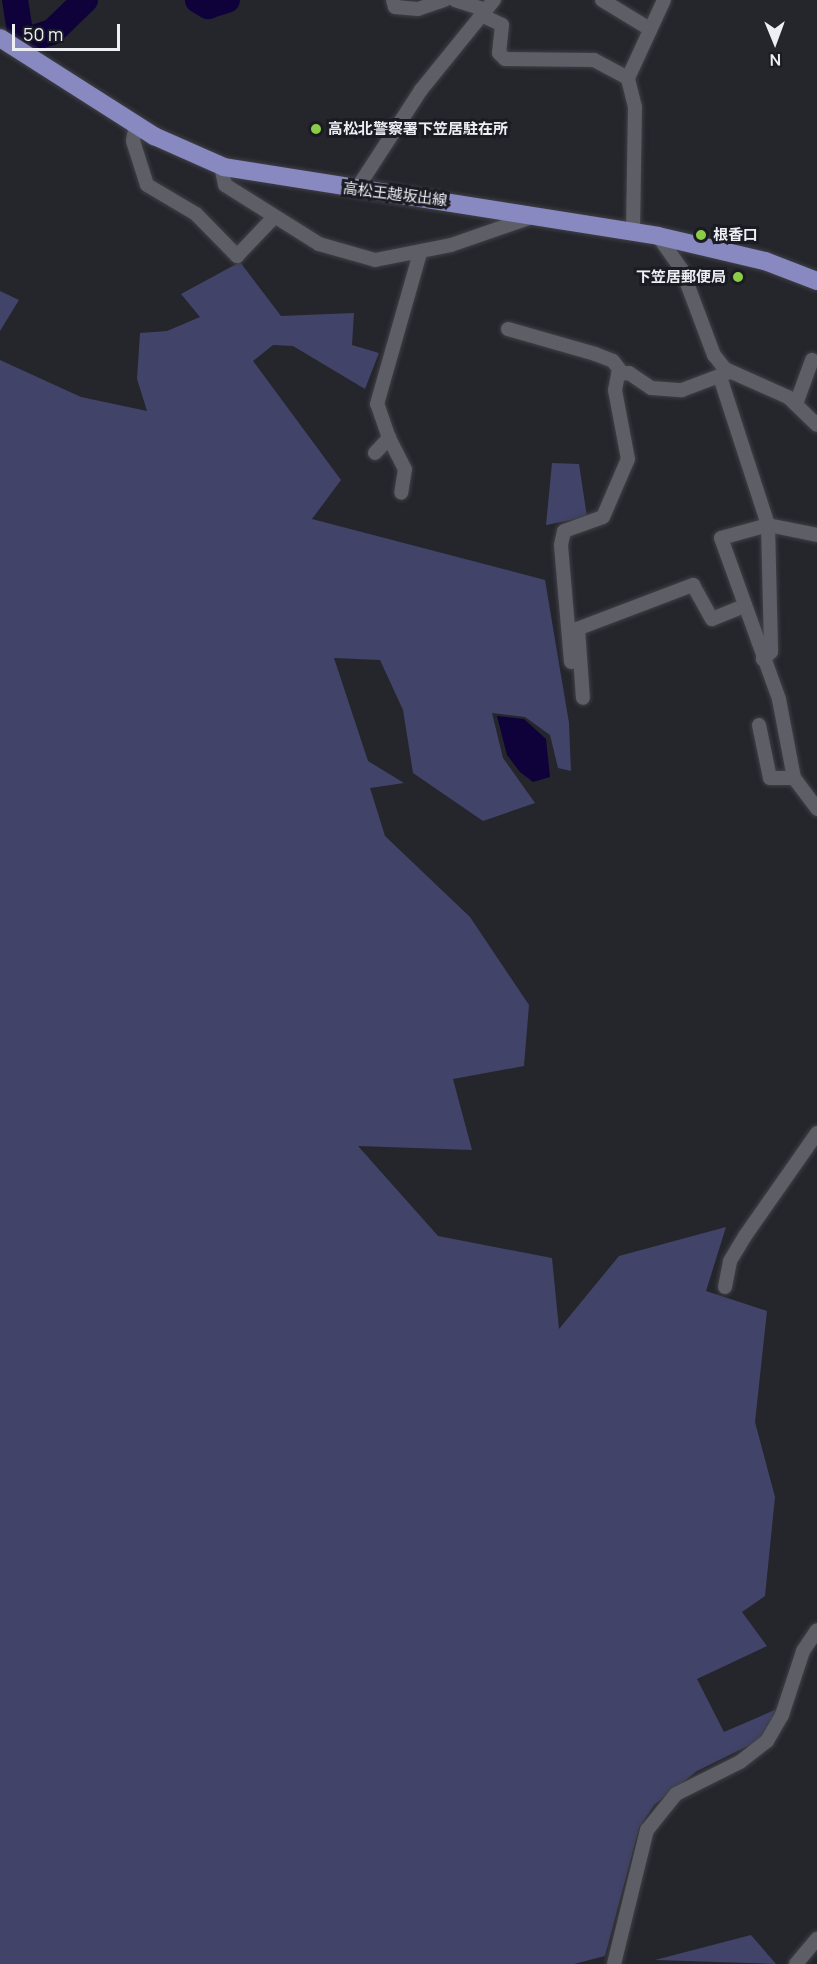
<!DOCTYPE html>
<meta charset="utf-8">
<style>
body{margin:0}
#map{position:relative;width:817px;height:1964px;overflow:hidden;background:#25252c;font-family:Manrope,"Noto Sans JP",sans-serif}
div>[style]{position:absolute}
.green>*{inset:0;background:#424369}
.water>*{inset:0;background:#0f023b}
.river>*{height:26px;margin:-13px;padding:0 13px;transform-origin:13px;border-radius:13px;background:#0f023b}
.roads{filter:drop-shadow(0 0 2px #3f4046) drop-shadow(0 0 2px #3f4046)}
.street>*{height:14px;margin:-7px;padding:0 7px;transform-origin:7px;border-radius:7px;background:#5d5e66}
.primary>*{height:18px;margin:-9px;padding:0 9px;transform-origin:9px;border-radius:9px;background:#8889c0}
.dots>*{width:16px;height:16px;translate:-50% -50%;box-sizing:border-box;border:3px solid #1b1c23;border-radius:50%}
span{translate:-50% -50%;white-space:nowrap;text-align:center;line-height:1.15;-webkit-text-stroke:6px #1b1c23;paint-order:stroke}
.poi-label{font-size:15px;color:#eeeff4;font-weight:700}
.left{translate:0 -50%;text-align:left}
.right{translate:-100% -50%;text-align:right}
.street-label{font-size:15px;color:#eeeff4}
.north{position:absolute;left:745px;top:12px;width:60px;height:60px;-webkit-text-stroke:4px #1b1c23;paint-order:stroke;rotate:179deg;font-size:16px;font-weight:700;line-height:24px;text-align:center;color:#eeeff4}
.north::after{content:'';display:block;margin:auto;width:21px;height:27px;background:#eeeff4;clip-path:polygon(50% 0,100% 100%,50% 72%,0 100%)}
.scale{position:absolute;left:12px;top:24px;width:108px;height:27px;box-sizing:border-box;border:3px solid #eeeff4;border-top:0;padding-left:8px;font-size:18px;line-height:21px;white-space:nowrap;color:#eeeff4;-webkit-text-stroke:4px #1b1c23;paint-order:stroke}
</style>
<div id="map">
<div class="green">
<div style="clip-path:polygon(240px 262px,281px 316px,354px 313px,352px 345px,379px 353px,365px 389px,293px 346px,273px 345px,253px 361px,341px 480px,312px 519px,545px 580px,569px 723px,571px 771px,558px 768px,550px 735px,525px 717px,492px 713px,503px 758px,535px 803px,483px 821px,413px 773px,403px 710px,380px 660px,334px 658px,368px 761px,404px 783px,370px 788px,385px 836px,470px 917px,529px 1005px,524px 1066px,453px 1079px,472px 1150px,358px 1146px,438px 1236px,552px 1258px,559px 1329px,619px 1256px,726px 1227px,706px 1291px,767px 1311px,755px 1422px,775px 1497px,765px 1596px,742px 1612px,767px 1646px,697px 1679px,724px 1732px,777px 1709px,762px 1739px,697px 1771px,654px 1805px,639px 1828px,605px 1956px,574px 1964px,0 1964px,0 360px,81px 397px,147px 411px,137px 379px,140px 333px,167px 331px,200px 317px,181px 294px)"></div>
<div style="clip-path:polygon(0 291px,19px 300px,0 331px)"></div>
<div style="clip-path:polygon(552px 463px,579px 464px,587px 517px,546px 525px)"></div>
<div style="clip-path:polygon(751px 1935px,776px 1964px,655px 1960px)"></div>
</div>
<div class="water">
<div style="clip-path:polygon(497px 716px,524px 719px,546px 739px,550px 777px,533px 782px,520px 772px,507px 755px)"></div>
</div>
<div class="river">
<div style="left:15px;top:0;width:32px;rotate:81deg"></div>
<div style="left:20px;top:32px;width:12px;rotate:35deg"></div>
<div style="left:30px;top:39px;width:23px;rotate:-18deg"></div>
<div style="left:52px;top:32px;width:46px;rotate:-44.1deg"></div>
<div style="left:198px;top:0;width:12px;rotate:31deg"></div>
<div style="left:208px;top:6px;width:20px;rotate:-18deg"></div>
</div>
<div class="roads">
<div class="street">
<div style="left:393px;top:0;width:7px;rotate:74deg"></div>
<div style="left:395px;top:7px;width:23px;rotate:5deg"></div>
<div style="left:418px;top:9px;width:28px;rotate:-19deg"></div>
<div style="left:455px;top:0;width:33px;rotate:18deg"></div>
<div style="left:602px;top:0;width:54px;rotate:31.3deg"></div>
<div style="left:481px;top:15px;width:23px;rotate:25deg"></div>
<div style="left:502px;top:25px;width:28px;rotate:96deg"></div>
<div style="left:499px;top:53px;width:8px;rotate:45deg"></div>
<div style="left:505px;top:59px;width:89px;rotate:0.6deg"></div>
<div style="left:594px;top:60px;width:38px;rotate:28deg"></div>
<div style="left:136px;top:124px;width:17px;rotate:100deg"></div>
<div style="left:133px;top:141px;width:46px;rotate:72.3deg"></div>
<div style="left:147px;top:185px;width:57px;rotate:30.6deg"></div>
<div style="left:196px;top:214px;width:59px;rotate:45.7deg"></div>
<div style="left:237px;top:256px;width:54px;rotate:-46.5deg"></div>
<div style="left:221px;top:166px;width:19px;rotate:78deg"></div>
<div style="left:225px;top:185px;width:111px;rotate:32.1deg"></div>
<div style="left:319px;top:244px;width:58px;rotate:15.9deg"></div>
<div style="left:375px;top:260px;width:77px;rotate:-11.2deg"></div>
<div style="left:451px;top:245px;width:86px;rotate:-19.1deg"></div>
<div style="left:356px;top:190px;width:119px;rotate:-57deg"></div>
<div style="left:421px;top:90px;width:116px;rotate:-51deg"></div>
<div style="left:633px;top:232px;width:125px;rotate:-89.1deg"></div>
<div style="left:635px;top:107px;width:30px;rotate:-104deg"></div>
<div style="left:628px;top:78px;width:86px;rotate:-65.2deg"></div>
<div style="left:658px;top:236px;width:42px;rotate:54.8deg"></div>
<div style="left:682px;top:270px;width:91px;rotate:69.4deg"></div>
<div style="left:714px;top:355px;width:18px;rotate:52deg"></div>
<div style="left:725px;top:369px;width:69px;rotate:24deg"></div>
<div style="left:788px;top:397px;width:40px;rotate:44deg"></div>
<div style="left:508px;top:329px;width:91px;rotate:16deg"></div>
<div style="left:595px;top:354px;width:19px;rotate:21deg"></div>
<div style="left:613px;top:361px;width:15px;rotate:53deg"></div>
<div style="left:720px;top:377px;width:156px;rotate:72deg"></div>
<div style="left:768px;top:525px;width:127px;rotate:88.6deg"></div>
<div style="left:771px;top:652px;width:11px;rotate:139deg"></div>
<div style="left:796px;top:404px;width:47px;rotate:-70deg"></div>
<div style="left:389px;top:438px;width:35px;rotate:63deg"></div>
<div style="left:405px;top:469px;width:24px;rotate:99deg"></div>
<div style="left:375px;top:453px;width:21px;rotate:-47deg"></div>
<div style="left:389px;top:438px;width:36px;rotate:-109deg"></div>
<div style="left:377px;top:404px;width:157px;rotate:-74.1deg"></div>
<div style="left:578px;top:629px;width:69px;rotate:85.9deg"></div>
<div style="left:569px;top:632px;width:133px;rotate:-20.8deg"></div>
<div style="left:693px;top:585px;width:39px;rotate:61deg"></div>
<div style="left:712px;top:619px;width:32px;rotate:-22deg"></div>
<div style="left:571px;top:662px;width:117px;rotate:-94.9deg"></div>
<div style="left:561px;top:545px;width:14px;rotate:-78deg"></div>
<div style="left:564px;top:531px;width:41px;rotate:-19.7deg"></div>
<div style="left:603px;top:517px;width:63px;rotate:-66.7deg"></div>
<div style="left:628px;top:459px;width:70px;rotate:-100.7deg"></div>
<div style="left:615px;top:390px;width:16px;rotate:-79deg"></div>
<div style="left:618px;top:374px;width:11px;rotate:-5deg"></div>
<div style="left:629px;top:373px;width:27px;rotate:34deg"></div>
<div style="left:651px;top:388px;width:31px;rotate:4deg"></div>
<div style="left:682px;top:390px;width:51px;rotate:-20.6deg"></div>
<div style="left:759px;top:725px;width:54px;rotate:78.3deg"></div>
<div style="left:770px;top:778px;width:24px"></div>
<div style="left:794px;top:778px;width:39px;rotate:53deg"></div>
<div style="left:794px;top:778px;width:80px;rotate:-100.8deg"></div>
<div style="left:779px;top:699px;width:171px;rotate:-109.8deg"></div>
<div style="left:721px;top:538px;width:49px;rotate:-15.5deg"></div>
<div style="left:768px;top:525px;width:50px;rotate:11.5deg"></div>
<div style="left:725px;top:1287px;width:26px;rotate:-79deg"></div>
<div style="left:730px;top:1261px;width:29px;rotate:-59deg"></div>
<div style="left:745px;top:1236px;width:126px;rotate:-55deg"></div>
<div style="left:614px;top:1964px;width:138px;rotate:-76.2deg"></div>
<div style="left:647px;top:1830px;width:46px;rotate:-51.1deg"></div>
<div style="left:676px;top:1794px;width:72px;rotate:-26.6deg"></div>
<div style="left:740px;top:1762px;width:34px;rotate:-38deg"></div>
<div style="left:767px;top:1741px;width:30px;rotate:-60deg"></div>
<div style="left:782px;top:1715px;width:67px;rotate:-71.8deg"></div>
<div style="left:803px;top:1651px;width:25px;rotate:-56deg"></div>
<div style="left:796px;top:1964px;width:33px;rotate:-50deg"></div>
</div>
<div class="primary">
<div style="left:0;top:38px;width:183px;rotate:32.5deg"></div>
<div style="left:154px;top:136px;width:77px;rotate:23.9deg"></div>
<div style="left:224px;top:167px;width:439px;rotate:9deg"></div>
<div style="left:658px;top:236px;width:110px;rotate:13.2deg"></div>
<div style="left:765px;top:261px;width:56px;rotate:21deg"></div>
</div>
</div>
<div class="dots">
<div style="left:316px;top:129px;background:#8bce46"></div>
<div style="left:701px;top:235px;background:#8bce46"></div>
<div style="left:738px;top:277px;background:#8bce46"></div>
</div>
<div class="poi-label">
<span class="left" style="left:328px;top:129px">高松北警察署下笠居駐在所</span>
<span class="left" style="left:713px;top:235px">根香口</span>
<span class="right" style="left:726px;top:277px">下笠居郵便局</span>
</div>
<div class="street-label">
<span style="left:395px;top:194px;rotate:7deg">高松王越坂出線</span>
</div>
<div class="north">N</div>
<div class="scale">50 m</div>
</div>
